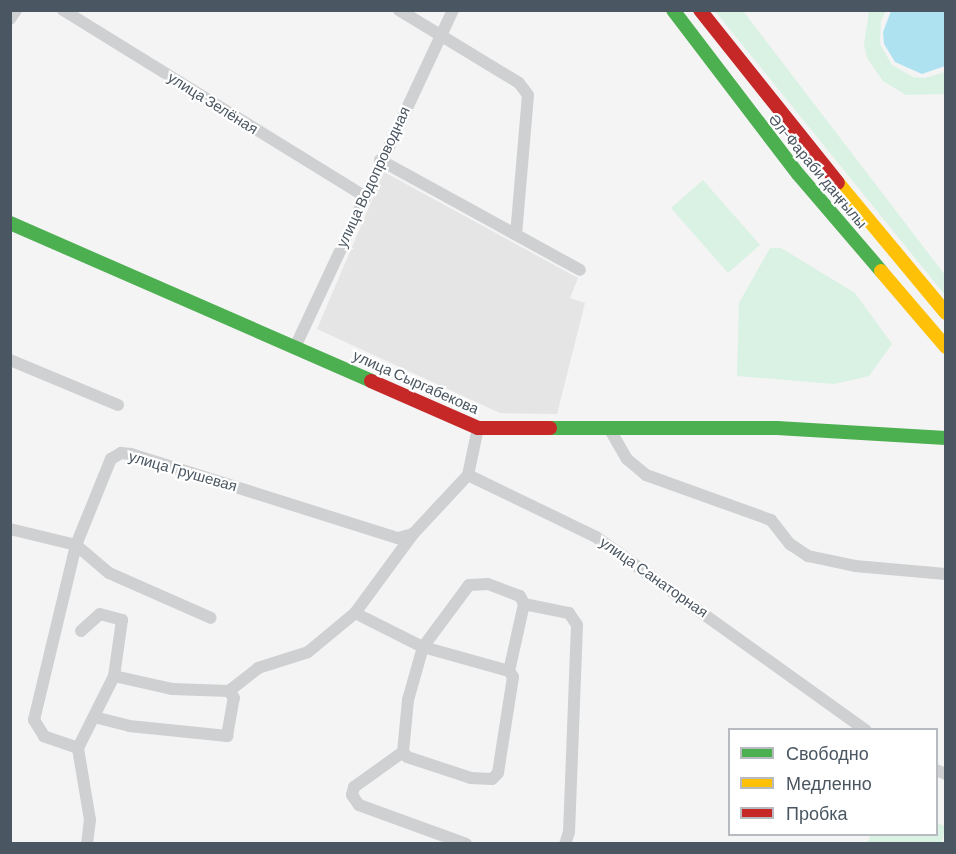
<!DOCTYPE html>
<meta charset="utf-8">
<style>
body{margin:0}
#map{position:relative;width:956px;height:854px;overflow:hidden;background:#f4f4f4;font-family:Barlow,sans-serif}
div>[style]{position:absolute}
.education>*{inset:0;background:#e6e5e6}
.green>*{inset:0;background:#d9f2e3}
.water>*{inset:0;background:#aee2f0}
.street>*{height:12px;margin:-6px;padding:0 6px;transform-origin:6px;border-radius:6px;background:#ced0d2}
.fast>*{height:14px;margin:-7px;padding:0 7px;transform-origin:7px;border-radius:7px;background:#4caf50}
.slow>*{height:14px;margin:-7px;padding:0 7px;transform-origin:7px;border-radius:7px;background:#ffc107}
.jam>*{height:14px;margin:-7px;padding:0 7px;transform-origin:7px;border-radius:7px;background:#c62828}
span{translate:-50% -50%;white-space:nowrap;text-align:center;line-height:1.15;-webkit-text-stroke:4.5px #fff;paint-order:stroke}
.street-label{font-size:15px;color:#4a5661}
.frame{position:absolute;inset:0;border:12px solid #4a5661;pointer-events:none}
.legend{position:absolute;left:728px;top:728px;width:210px;height:108px;box-sizing:border-box;background:#fff;border:2px solid #b7bbc0;margin:0;padding:8px 10px;list-style:none;font-size:18px;color:#4a5661}
.legend li{display:flex;align-items:center;gap:12px;height:30px}
.legend b{width:30px;border:2px solid #b7bbc0}
</style>
<div id="map">
<div class="education">
<div style="clip-path:polygon(384px 172px,578px 278px,570px 298px,585px 303px,557px 414px,500px 413px,317px 329px)"></div>
</div>
<div class="green">
<div style="clip-path:polygon(715px 11px,743px 11px,945px 275px,945px 295px)"></div>
<div style="clip-path:polygon(869px 11px,886px 11px,881px 21px,880px 44px,892px 65px,913px 77px,925px 78px,945px 72px,945px 94px,906px 95px,883px 81px,867px 58px,864px 45px)"></div>
<div style="clip-path:polygon(703px 180px,760px 245px,728px 273px,671px 208px)"></div>
<div style="clip-path:polygon(770px 248px,781px 248px,855px 293px,892px 344px,869px 376px,834px 384px,737px 376px,739px 303px)"></div>
<div style="clip-path:polygon(937px 823px,945px 826px,942px 843px,867px 843px,871px 835px,936px 834px)"></div>
</div>
<div class="water">
<div style="clip-path:polygon(891px 11px,945px 11px,945px 66px,922px 74px,895px 62px,884px 44px,883px 32px)"></div>
</div>
<div class="street">
<div style="left:63px;top:10px;width:354px;rotate:31.7deg"></div>
<div style="left:399px;top:10px;width:140px;rotate:31.3deg"></div>
<div style="left:519px;top:83px;width:15px;rotate:53deg"></div>
<div style="left:528px;top:95px;width:140px;rotate:94.9deg"></div>
<div style="left:10px;top:19px;width:11px;rotate:-56deg"></div>
<div style="left:380px;top:160px;width:228px;rotate:28.8deg"></div>
<div style="left:296px;top:345px;width:370px;rotate:-64.9deg"></div>
<div style="left:10px;top:360px;width:117px;rotate:22.6deg"></div>
<div style="left:478px;top:428px;width:48px;rotate:102deg"></div>
<div style="left:468px;top:475px;width:142px;rotate:25.8deg"></div>
<div style="left:596px;top:537px;width:332px;rotate:35.6deg"></div>
<div style="left:609px;top:428px;width:36px;rotate:60deg"></div>
<div style="left:627px;top:459px;width:25px;rotate:40deg"></div>
<div style="left:646px;top:475px;width:133px;rotate:19.8deg"></div>
<div style="left:771px;top:520px;width:31px;rotate:52deg"></div>
<div style="left:790px;top:544px;width:22px;rotate:34deg"></div>
<div style="left:808px;top:556px;width:48px;rotate:12deg"></div>
<div style="left:855px;top:566px;width:91px;rotate:5deg"></div>
<div style="left:10px;top:529px;width:68px;rotate:13.6deg"></div>
<div style="left:76px;top:545px;width:43px;rotate:40.3deg"></div>
<div style="left:109px;top:573px;width:111px;rotate:23.8deg"></div>
<div style="left:524px;top:604px;width:46px;rotate:11.3deg"></div>
<div style="left:569px;top:613px;width:14px;rotate:56deg"></div>
<div style="left:577px;top:625px;width:207px;rotate:92.2deg"></div>
<div style="left:569px;top:832px;width:13px;rotate:108deg"></div>
<div style="left:355px;top:613px;width:76px;rotate:26.6deg"></div>
<div style="left:423px;top:647px;width:77px;rotate:-53.4deg"></div>
<div style="left:469px;top:585px;width:19px;rotate:-3deg"></div>
<div style="left:488px;top:584px;width:34px;rotate:21deg"></div>
<div style="left:520px;top:596px;width:9px;rotate:63deg"></div>
<div style="left:524px;top:604px;width:69px;rotate:102.6deg"></div>
<div style="left:81px;top:631px;width:25px;rotate:-42deg"></div>
<div style="left:100px;top:614px;width:23px;rotate:15deg"></div>
<div style="left:122px;top:620px;width:57px;rotate:98.1deg"></div>
<div style="left:114px;top:676px;width:59px;rotate:12.6deg"></div>
<div style="left:172px;top:689px;width:57px;rotate:2deg"></div>
<div style="left:229px;top:691px;width:37px;rotate:-38deg"></div>
<div style="left:258px;top:668px;width:52px;rotate:-17.7deg"></div>
<div style="left:308px;top:652px;width:61px;rotate:-39.7deg"></div>
<div style="left:355px;top:613px;width:98px;rotate:-53.7deg"></div>
<div style="left:423px;top:647px;width:89px;rotate:15.6deg"></div>
<div style="left:509px;top:671px;width:7px;rotate:56deg"></div>
<div style="left:513px;top:677px;width:97px;rotate:98.9deg"></div>
<div style="left:498px;top:773px;width:8px;rotate:135deg"></div>
<div style="left:492px;top:779px;width:21px;rotate:-177deg"></div>
<div style="left:471px;top:778px;width:67px;rotate:-161.8deg"></div>
<div style="left:407px;top:757px;width:6px;rotate:-129deg"></div>
<div style="left:403px;top:752px;width:52px;rotate:-84.5deg"></div>
<div style="left:408px;top:700px;width:55px;rotate:-74.2deg"></div>
<div style="left:94px;top:717px;width:36px;rotate:14deg"></div>
<div style="left:129px;top:726px;width:99px;rotate:5.8deg"></div>
<div style="left:227px;top:736px;width:39px;rotate:-80deg"></div>
<div style="left:234px;top:698px;width:9px;rotate:-126deg"></div>
<div style="left:78px;top:748px;width:80px;rotate:-63.4deg"></div>
<div style="left:403px;top:752px;width:60px;rotate:144.5deg"></div>
<div style="left:354px;top:787px;width:8px;rotate:104deg"></div>
<div style="left:352px;top:795px;width:12px;rotate:55deg"></div>
<div style="left:359px;top:805px;width:114px;rotate:20deg"></div>
<div style="left:936px;top:770px;width:11px;rotate:22deg"></div>
<div style="left:87px;top:844px;width:24px;rotate:-83deg"></div>
<div style="left:90px;top:820px;width:73px;rotate:-99.5deg"></div>
<div style="left:78px;top:748px;width:36px;rotate:-161deg"></div>
<div style="left:44px;top:736px;width:19px;rotate:-122deg"></div>
<div style="left:34px;top:720px;width:180px;rotate:-76.5deg"></div>
<div style="left:76px;top:545px;width:93px;rotate:-67.9deg"></div>
<div style="left:111px;top:459px;width:12px;rotate:-31deg"></div>
<div style="left:121px;top:453px;width:10px;rotate:6deg"></div>
<div style="left:131px;top:454px;width:280px;rotate:17.5deg"></div>
<div style="left:398px;top:538px;width:16px;rotate:-15deg"></div>
<div style="left:413px;top:534px;width:81px;rotate:-47deg"></div>
</div>
<div class="fast">
<div style="left:673px;top:10px;width:206px;rotate:52.7deg"></div>
<div style="left:798px;top:174px;width:128px;rotate:49.4deg"></div>
<div style="left:10px;top:223px;width:394px;rotate:23.6deg"></div>
<div style="left:550px;top:428px;width:227px"></div>
<div style="left:777px;top:428px;width:169px;rotate:3.4deg"></div>
</div>
<div class="slow">
<div style="left:838px;top:183px;width:169px;rotate:50.3deg"></div>
<div style="left:881px;top:271px;width:100px;rotate:49.5deg"></div>
</div>
<div class="jam">
<div style="left:700px;top:10px;width:221px;rotate:51.4deg"></div>
<div style="left:371px;top:381px;width:117px;rotate:23.7deg"></div>
<div style="left:478px;top:428px;width:72px"></div>
</div>
<div class="street-label">
<span style="left:213px;top:103px;rotate:32deg">улица Зелёная</span>
<span style="left:818px;top:171px;rotate:50deg">Әл-Фараби даңғылы</span>
<span style="left:373px;top:177px;rotate:-65deg">улица Водопроводная</span>
<span style="left:416px;top:382px;rotate:24deg">улица Сыргабекова</span>
<span style="left:183px;top:471px;rotate:16deg">улица Грушевая</span>
<span style="left:654px;top:577px;rotate:35deg">улица Санаторная</span>
</div>
<div class="frame"></div>
<ul class="legend">
<li><b style="height:8px;background:#4caf50"></b>Свободно</li>
<li><b style="height:8px;background:#ffc107"></b>Медленно</li>
<li><b style="height:8px;background:#c62828"></b>Пробка</li>
</ul>
</div>
